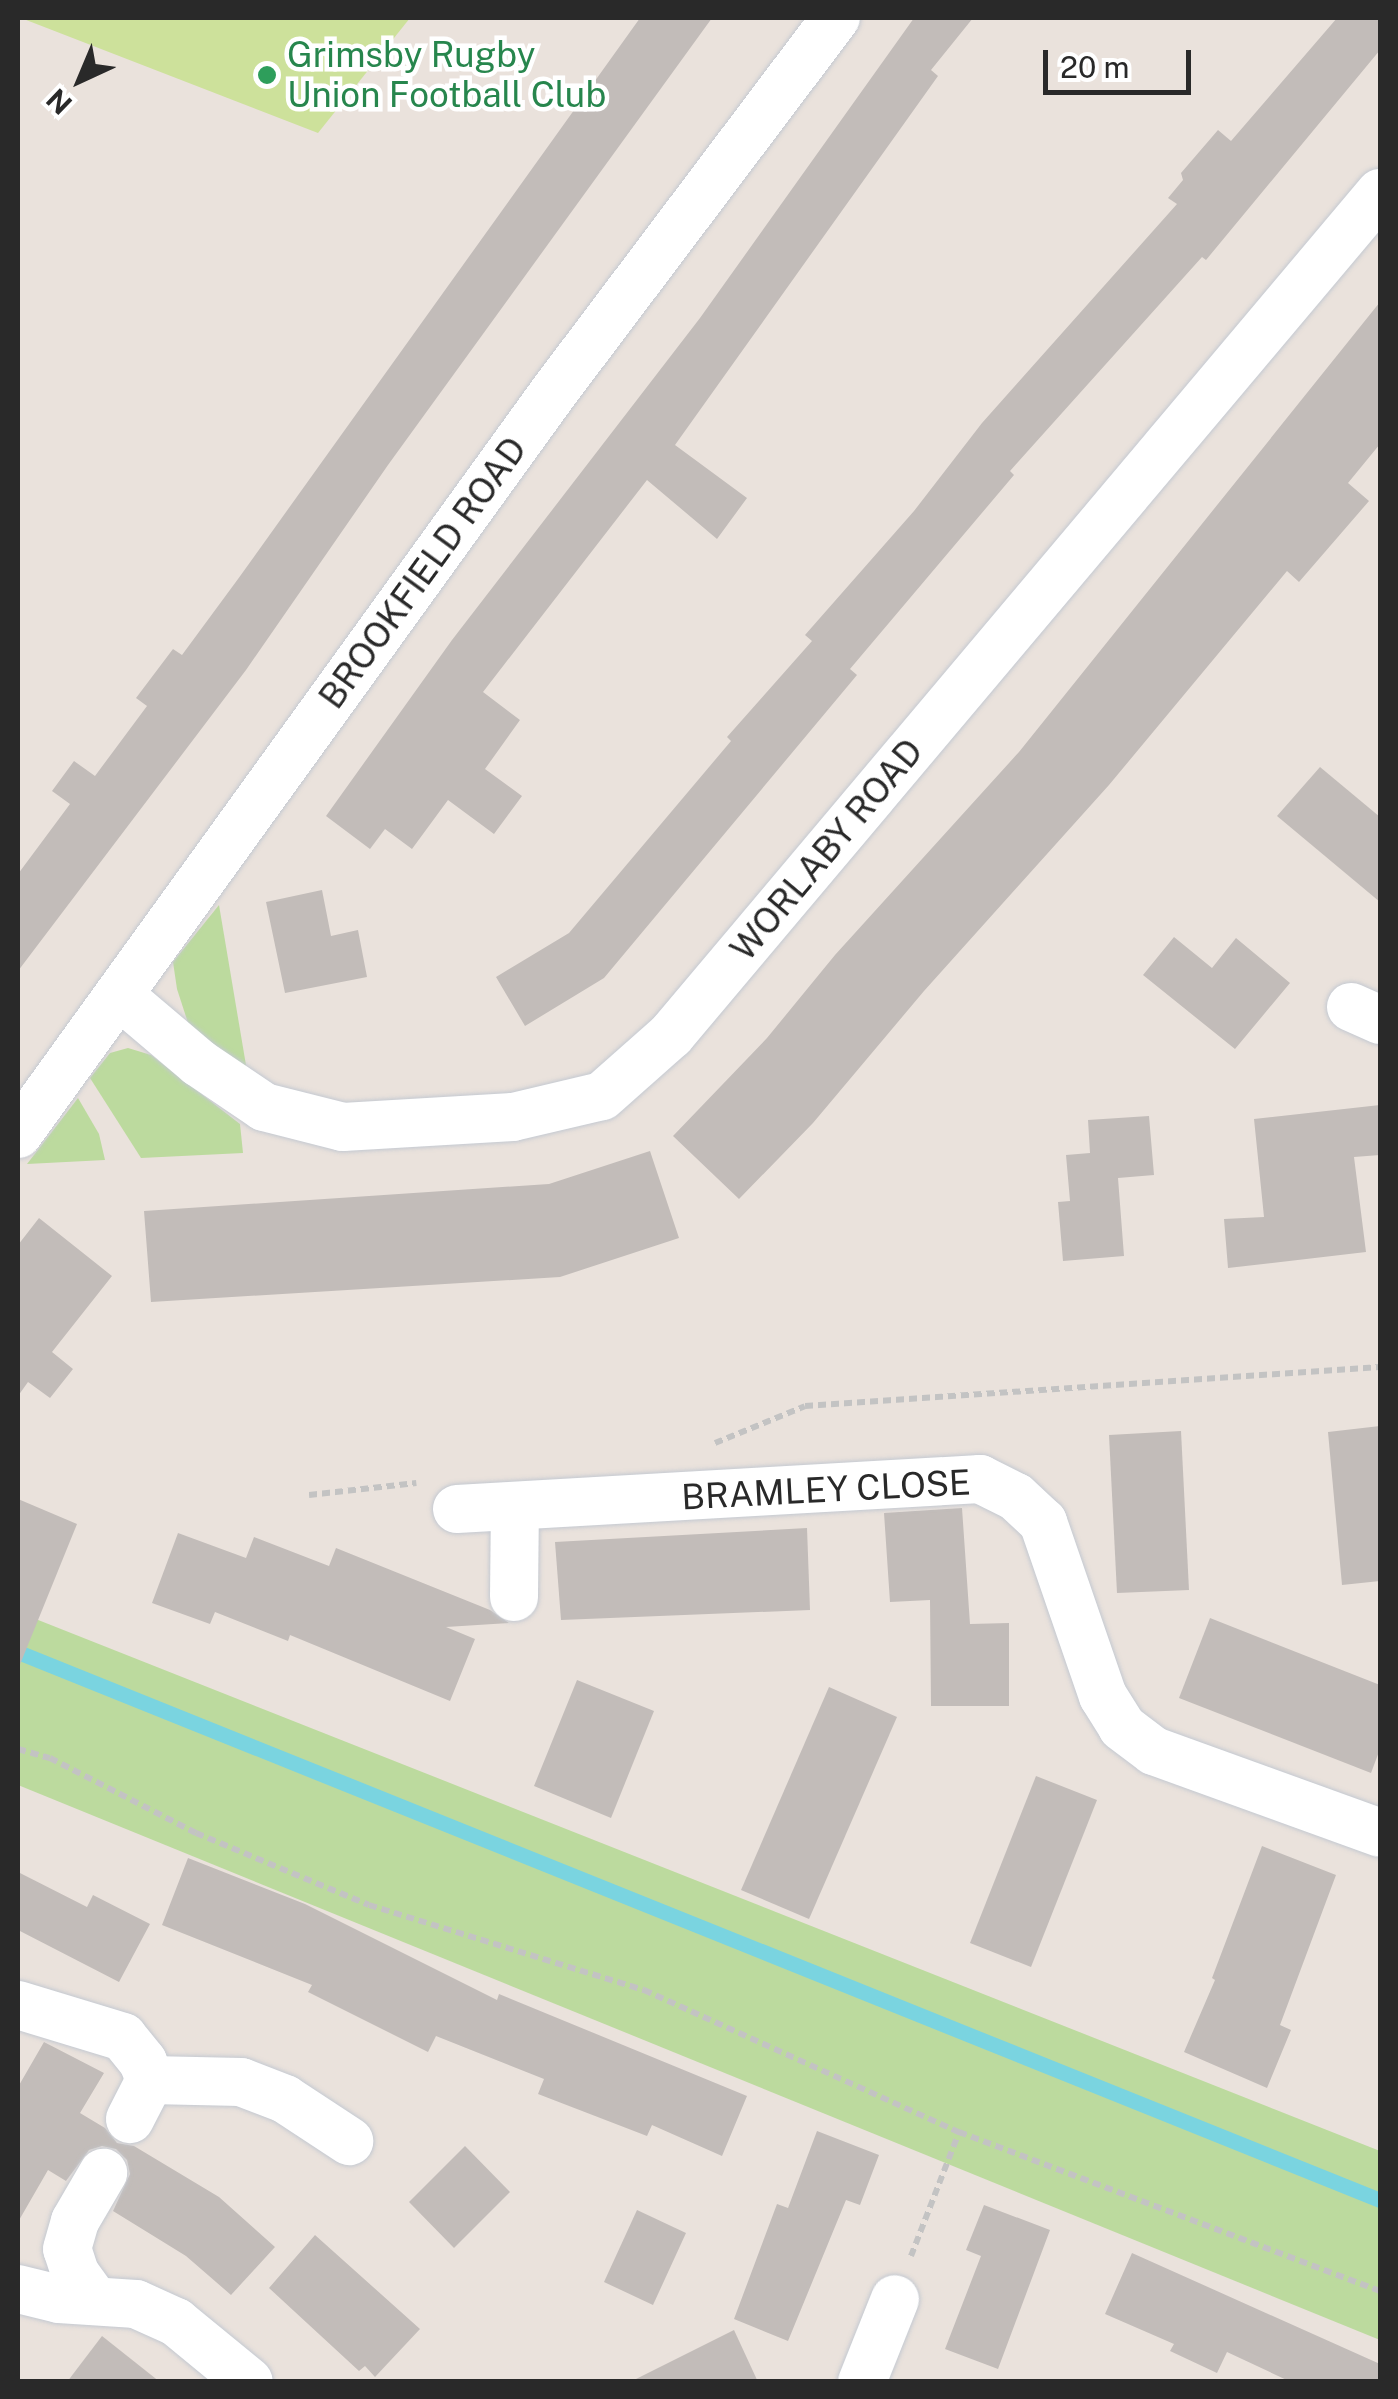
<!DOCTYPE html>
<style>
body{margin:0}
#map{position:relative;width:1398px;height:2399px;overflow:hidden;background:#eae2dc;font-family:"Public Sans",sans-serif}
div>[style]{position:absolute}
.green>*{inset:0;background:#bcda9e}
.pitch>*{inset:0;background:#cde19b}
.stream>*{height:15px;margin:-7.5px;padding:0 7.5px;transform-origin:7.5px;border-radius:7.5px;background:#7ad4e0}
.building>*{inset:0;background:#c2bcb9}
.path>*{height:6px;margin-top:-3px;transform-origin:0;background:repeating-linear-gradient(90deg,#c3c3c3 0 8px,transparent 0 13px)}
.roads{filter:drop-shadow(0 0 2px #c4c9d1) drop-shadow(0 0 2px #c4c9d1)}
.minor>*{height:48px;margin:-24px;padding:0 24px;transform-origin:24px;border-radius:24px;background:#fff}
.dots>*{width:28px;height:28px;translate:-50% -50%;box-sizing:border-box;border:5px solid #fff;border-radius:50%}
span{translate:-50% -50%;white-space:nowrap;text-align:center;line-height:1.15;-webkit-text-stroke:9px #fff;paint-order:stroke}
.leisure-label{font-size:35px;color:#27864d}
.left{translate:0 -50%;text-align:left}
.street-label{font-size:35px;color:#292929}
.frame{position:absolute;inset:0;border:20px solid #292929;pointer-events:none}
.north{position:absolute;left:30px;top:30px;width:100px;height:100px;-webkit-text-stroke:8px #fff;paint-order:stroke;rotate:224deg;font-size:28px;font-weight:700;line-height:40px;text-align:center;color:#292929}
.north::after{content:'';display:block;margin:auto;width:35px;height:45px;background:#292929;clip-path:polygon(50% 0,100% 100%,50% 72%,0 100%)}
.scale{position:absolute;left:1043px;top:50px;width:148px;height:45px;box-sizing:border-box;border:5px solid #292929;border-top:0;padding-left:12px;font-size:30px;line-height:35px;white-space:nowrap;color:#292929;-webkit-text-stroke:8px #fff;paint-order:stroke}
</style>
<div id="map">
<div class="green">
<div style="clip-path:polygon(219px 905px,249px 1083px,190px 1029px,177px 989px,173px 962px)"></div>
<div style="clip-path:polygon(128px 1048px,151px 1055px,240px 1124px,243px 1153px,141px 1158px,90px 1078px,110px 1053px)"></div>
<div style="clip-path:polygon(78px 1098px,99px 1134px,105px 1160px,27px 1164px)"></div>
<div style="clip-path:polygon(18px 1612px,1380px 2151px,1380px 2340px,18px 1785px)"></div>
</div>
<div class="pitch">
<div style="clip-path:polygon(21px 18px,410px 18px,318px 133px)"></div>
</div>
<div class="stream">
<div style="left:18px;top:1652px;width:1468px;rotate:21.92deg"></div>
</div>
<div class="building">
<div style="clip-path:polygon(640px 18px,712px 18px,388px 465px,246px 670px,18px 971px,18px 874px,70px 804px,52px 791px,74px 761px,95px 776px,147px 706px,136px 698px,173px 649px,182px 655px,238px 579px)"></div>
<div style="clip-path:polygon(914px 18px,973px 18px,931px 70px,938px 76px,675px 445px,747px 498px,717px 539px,647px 480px,483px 692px,520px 720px,485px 769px,522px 796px,494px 834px,448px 800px,412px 849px,385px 829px,370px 849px,326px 816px,452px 640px,700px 318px)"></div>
<div style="clip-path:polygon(1337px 18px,1380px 18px,1380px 50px,1206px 260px,1202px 257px,1010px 471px,1014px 475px,850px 669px,857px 675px,604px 978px,525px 1026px,496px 977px,569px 933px,731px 741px,727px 737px,812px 641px,805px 635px,914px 511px,982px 423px,1177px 204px,1168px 198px,1183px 180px,1181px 173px,1218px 130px,1231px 141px)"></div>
<div style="clip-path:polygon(1380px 302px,1380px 444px,1348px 483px,1369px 501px,1299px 582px,1287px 571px,1109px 785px,924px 991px,813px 1123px,739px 1199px,673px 1136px,767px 1038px,835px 955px,1019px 752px)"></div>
<div style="clip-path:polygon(1320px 767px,1380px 817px,1380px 902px,1277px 816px)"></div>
<div style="clip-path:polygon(322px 890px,331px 936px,358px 930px,367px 977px,285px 993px,266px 902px)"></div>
<div style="clip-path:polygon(1174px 937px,1212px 968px,1236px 938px,1290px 983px,1235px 1049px,1143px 975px)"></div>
<div style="clip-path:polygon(1380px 1105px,1380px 1155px,1354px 1157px,1366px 1252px,1228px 1268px,1224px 1219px,1264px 1217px,1254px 1119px)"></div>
<div style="clip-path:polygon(1149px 1116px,1154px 1175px,1118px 1178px,1124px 1256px,1063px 1261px,1058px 1202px,1070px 1201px,1066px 1155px,1090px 1153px,1088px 1120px)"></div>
<div style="clip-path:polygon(650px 1151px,679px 1238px,560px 1277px,151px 1302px,144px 1211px,549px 1184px)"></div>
<div style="clip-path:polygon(39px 1218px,112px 1276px,52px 1352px,73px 1369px,50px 1398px,28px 1382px,18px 1396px,18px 1245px)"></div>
<div style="clip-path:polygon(1380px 1426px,1380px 1581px,1342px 1585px,1328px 1432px)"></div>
<div style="clip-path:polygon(1181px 1431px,1189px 1590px,1117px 1593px,1109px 1435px)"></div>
<div style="clip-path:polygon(18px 1499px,77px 1524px,19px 1667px,18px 1667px)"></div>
<div style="clip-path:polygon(962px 1508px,970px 1624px,1009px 1623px,1009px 1706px,931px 1706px,930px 1600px,890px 1602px,884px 1513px)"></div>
<div style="clip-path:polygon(807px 1528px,810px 1610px,561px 1620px,555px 1542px)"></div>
<div style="clip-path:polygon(178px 1533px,246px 1558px,254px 1537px,329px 1566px,336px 1548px,490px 1610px,509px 1623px,446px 1627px,475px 1639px,450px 1701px,290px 1635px,288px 1641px,215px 1612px,210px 1624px,152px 1603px)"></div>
<div style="clip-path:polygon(1210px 1618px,1380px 1685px,1380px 1749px,1371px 1773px,1179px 1698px)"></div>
<div style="clip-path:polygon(577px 1680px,654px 1711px,611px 1818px,534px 1786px)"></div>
<div style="clip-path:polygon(829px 1687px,897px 1717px,809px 1919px,741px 1890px)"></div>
<div style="clip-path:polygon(1036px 1776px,1097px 1800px,1031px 1967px,970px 1943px)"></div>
<div style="clip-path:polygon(1262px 1846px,1336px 1875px,1280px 2025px,1291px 2030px,1267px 2088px,1184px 2052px,1215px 1980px,1212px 1978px)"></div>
<div style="clip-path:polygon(188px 1858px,305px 1904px,497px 2000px,499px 1994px,747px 2096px,722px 2156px,652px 2125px,647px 2136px,538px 2094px,544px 2079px,436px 2036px,428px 2052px,308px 1992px,312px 1985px,162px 1925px)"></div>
<div style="clip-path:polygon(18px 1872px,87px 1907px,93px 1895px,150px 1924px,119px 1982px,18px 1930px)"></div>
<div style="clip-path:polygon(44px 2042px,104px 2073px,80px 2113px,105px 2128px,117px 2143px,134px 2146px,219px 2197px,275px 2247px,231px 2295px,186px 2256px,113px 2211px,130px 2174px,127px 2160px,116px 2149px,102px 2146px,89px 2150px,66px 2181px,48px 2170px,18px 2222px,18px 2087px)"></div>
<div style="clip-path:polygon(817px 2131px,879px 2155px,860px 2205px,846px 2200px,788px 2341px,734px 2319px,777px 2204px,788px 2208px)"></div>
<div style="clip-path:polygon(465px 2146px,510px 2192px,454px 2248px,409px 2202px)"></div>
<div style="clip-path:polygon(984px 2205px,1050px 2230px,998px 2369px,945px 2349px,981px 2256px,966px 2250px)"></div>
<div style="clip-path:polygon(637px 2210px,686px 2233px,653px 2305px,604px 2282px)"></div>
<div style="clip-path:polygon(315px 2235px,420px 2329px,375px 2377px,365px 2366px,359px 2371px,269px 2288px)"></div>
<div style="clip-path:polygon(1132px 2253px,1380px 2364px,1380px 2382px,1291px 2382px,1227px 2352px,1217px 2373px,1170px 2351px,1174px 2344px,1105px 2314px)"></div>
<div style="clip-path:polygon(734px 2330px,758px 2382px,630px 2382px)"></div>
<div style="clip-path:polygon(102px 2336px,160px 2382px,67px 2382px)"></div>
</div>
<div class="path">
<div style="left:715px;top:1443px;width:97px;rotate:-22.3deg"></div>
<div style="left:805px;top:1406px;width:576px;rotate:-3.88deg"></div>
<div style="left:309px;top:1495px;width:108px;rotate:-6.4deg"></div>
<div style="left:18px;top:1749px;width:33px;rotate:16deg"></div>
<div style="left:50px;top:1758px;width:164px;rotate:27.2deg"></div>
<div style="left:196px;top:1833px;width:187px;rotate:22.6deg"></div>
<div style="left:369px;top:1905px;width:288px;rotate:17.2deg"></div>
<div style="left:644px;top:1990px;width:346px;rotate:24.3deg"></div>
<div style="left:959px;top:2132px;width:450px;rotate:20.7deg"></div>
<div style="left:911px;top:2256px;width:133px;rotate:-68.8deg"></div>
</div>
<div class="roads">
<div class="minor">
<div style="left:120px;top:996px;width:104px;rotate:40.3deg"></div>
<div style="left:199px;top:1063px;width:78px;rotate:34.1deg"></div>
<div style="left:264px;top:1107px;width:81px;rotate:14.2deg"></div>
<div style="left:343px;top:1127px;width:170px;rotate:-3.4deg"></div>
<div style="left:513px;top:1117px;width:91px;rotate:-13.3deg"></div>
<div style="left:602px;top:1096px;width:92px;rotate:-41.5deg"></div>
<div style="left:671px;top:1035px;width:1101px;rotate:-49.9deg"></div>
<div style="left:1351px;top:1007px;width:32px;rotate:24deg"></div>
<div style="left:18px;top:1134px;width:914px;rotate:-54.17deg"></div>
<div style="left:553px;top:393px;width:470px;rotate:-53deg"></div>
<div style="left:457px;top:1509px;width:524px;rotate:-3.28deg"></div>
<div style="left:980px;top:1479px;width:40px;rotate:26.6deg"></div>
<div style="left:1016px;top:1497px;width:37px;rotate:43deg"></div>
<div style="left:1043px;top:1522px;width:184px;rotate:71deg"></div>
<div style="left:1103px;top:1696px;width:36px;rotate:58deg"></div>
<div style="left:1122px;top:1727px;width:40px;rotate:37deg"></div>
<div style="left:1154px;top:1751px;width:240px;rotate:19.9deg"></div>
<div style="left:514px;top:1597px;width:90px;rotate:-89.4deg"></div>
<div style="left:18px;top:2005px;width:110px;rotate:16.9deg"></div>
<div style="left:123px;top:2037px;width:32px;rotate:51deg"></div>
<div style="left:143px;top:2062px;width:19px;rotate:69deg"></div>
<div style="left:150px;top:2080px;width:44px;rotate:117.1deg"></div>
<div style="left:150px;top:2080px;width:91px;rotate:1.3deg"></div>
<div style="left:241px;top:2082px;width:47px;rotate:21.1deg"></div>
<div style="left:285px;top:2099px;width:77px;rotate:33.3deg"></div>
<div style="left:18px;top:2289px;width:42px;rotate:13.7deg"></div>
<div style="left:59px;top:2299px;width:77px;rotate:3.7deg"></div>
<div style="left:136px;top:2304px;width:44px;rotate:24.2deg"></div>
<div style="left:176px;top:2322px;width:94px;rotate:39.4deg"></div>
<div style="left:93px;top:2298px;width:31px;rotate:-126deg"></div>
<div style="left:75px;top:2273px;width:25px;rotate:-108deg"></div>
<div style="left:67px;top:2249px;width:29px;rotate:-74deg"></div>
<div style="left:75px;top:2221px;width:56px;rotate:-59.7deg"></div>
<div style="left:862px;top:2382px;width:89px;rotate:-68.3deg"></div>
</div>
</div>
<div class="dots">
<div style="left:267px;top:75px;background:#2e9e5b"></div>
</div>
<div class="leisure-label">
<span class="left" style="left:287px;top:75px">Grimsby Rugby<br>Union Football Club</span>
</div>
<div class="street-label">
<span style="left:423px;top:573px;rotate:-54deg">BROOKFIELD ROAD</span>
<span style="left:827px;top:850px;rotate:-50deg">WORLABY ROAD</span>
<span style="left:826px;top:1490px;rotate:-3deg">BRAMLEY CLOSE</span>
</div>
<div class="frame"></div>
<div class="north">N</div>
<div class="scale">20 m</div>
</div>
